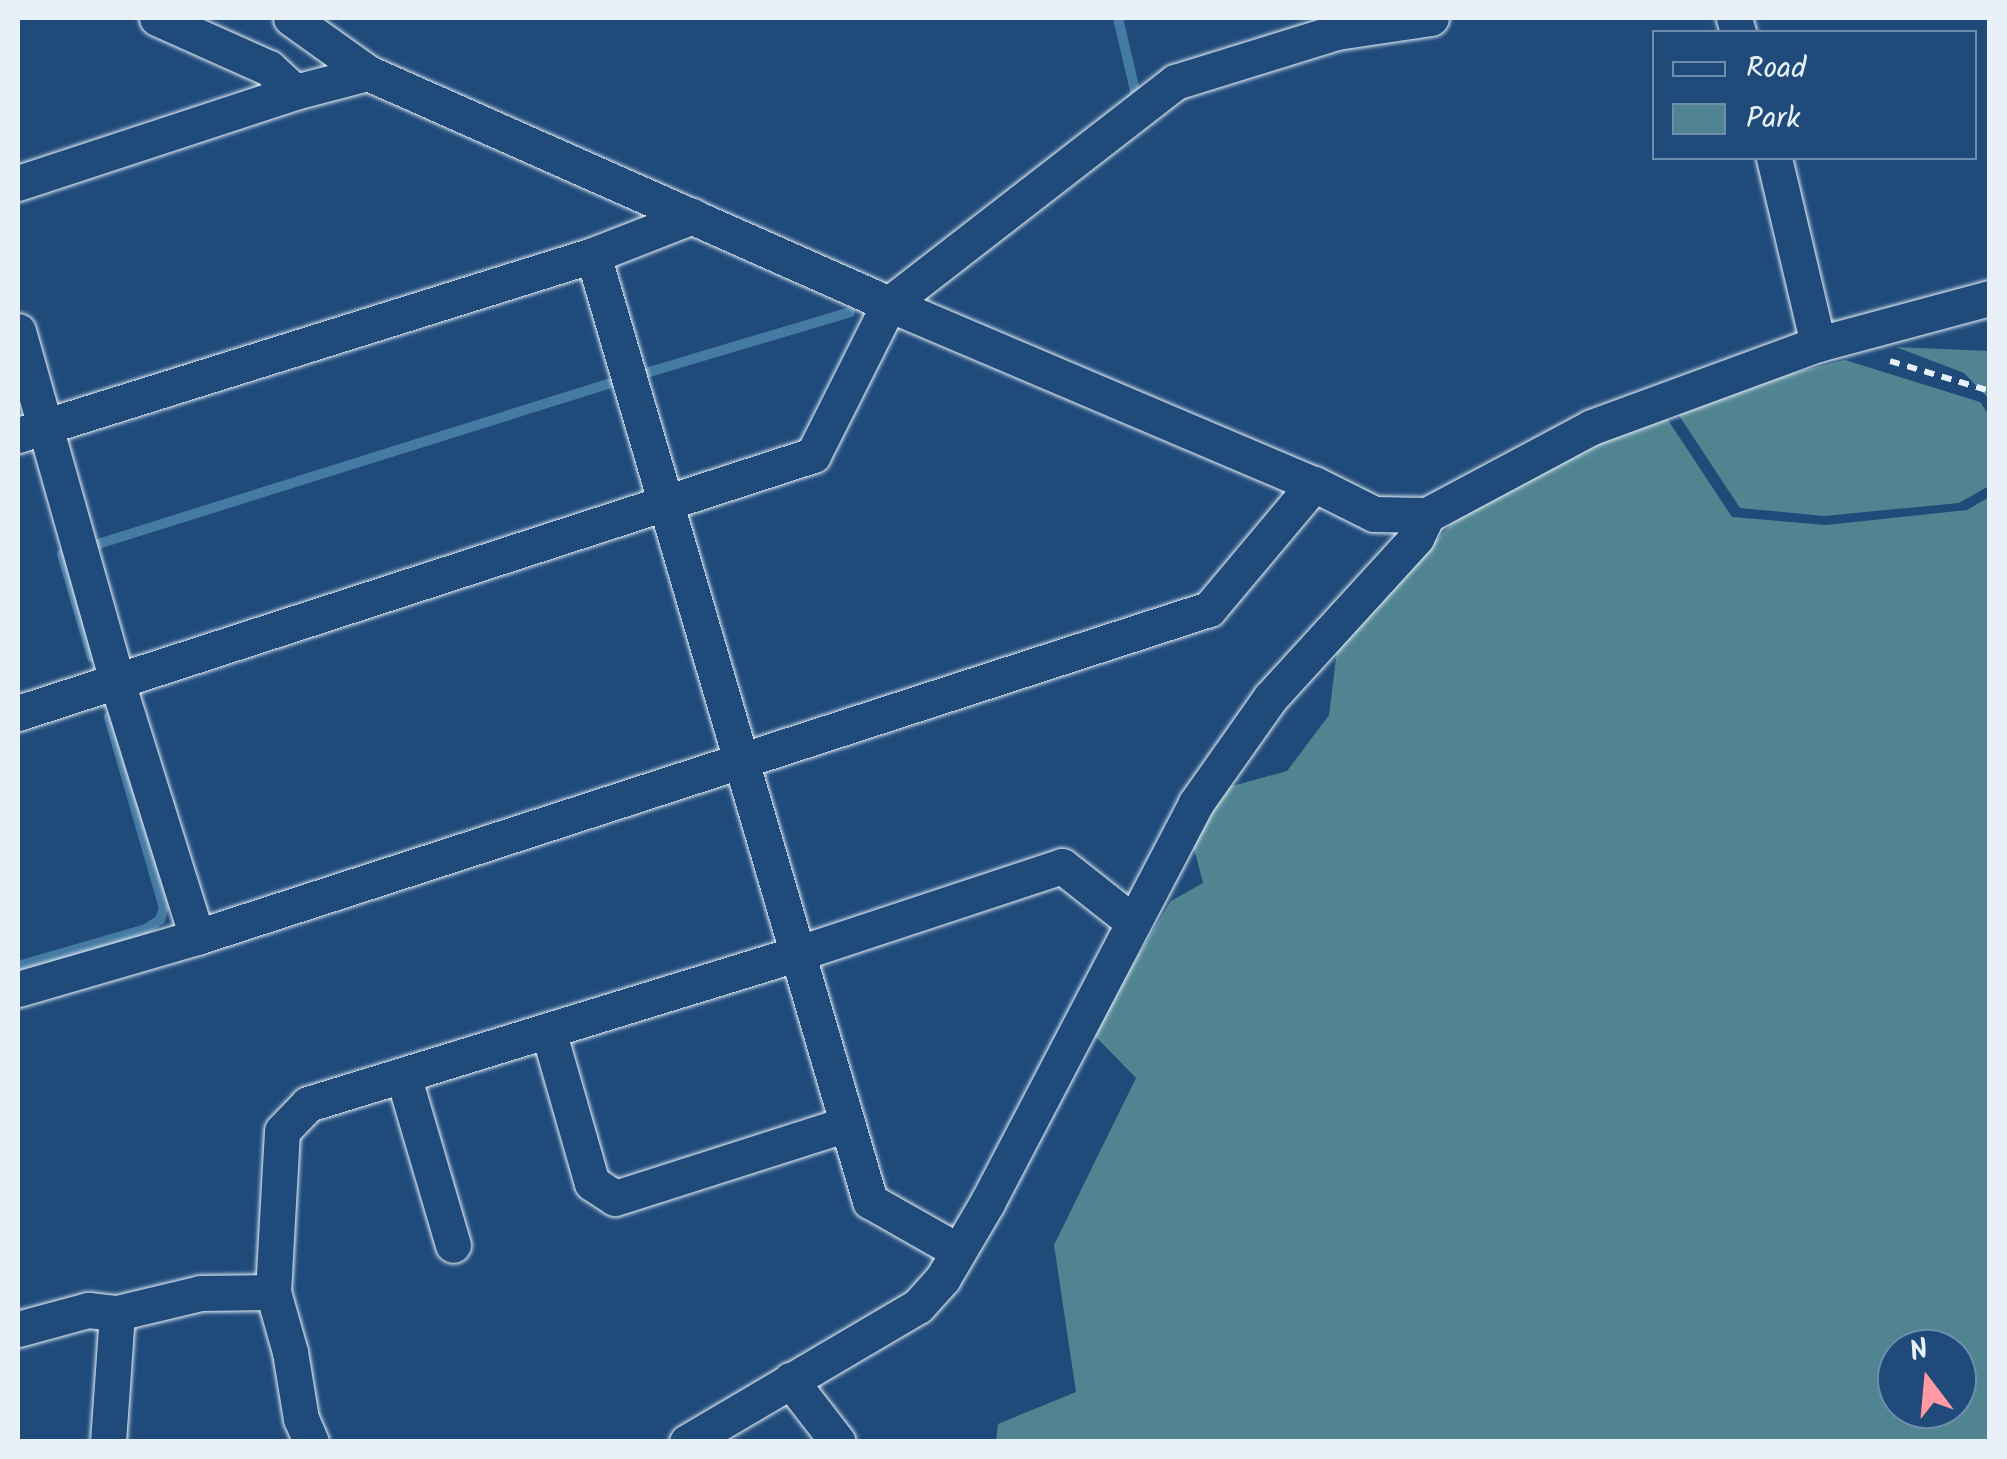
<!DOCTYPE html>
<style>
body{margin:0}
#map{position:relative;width:2007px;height:1459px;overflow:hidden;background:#1f4a7a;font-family:Kalam,sans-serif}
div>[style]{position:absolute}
.green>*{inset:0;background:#518491}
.stream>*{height:10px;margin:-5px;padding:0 5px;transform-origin:5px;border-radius:5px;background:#457aa3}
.path>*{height:6px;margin-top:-3px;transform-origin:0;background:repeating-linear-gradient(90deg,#e8f1f8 0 10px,transparent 0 18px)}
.roads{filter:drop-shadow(0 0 2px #e8f1f8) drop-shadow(0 0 2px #e8f1f8)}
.minor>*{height:35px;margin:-17.5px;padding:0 17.5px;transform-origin:17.5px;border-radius:17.5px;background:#1f4a7a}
span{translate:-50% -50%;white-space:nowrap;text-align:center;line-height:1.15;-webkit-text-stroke:8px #1f4a7a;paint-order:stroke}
.frame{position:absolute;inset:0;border:20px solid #e8f1f8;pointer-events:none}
.legend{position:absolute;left:1652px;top:30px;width:325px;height:130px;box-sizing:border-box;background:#1f4a7a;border:2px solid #6f8dac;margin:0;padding:12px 18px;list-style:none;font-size:30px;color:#e8f1f8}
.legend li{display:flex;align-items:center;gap:20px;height:50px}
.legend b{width:50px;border:2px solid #6f8dac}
.north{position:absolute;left:1877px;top:1329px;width:100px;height:100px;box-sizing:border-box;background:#1f4a7a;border:2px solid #6f8dac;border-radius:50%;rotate:344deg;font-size:28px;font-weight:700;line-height:40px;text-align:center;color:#e8f1f8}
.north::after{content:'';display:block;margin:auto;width:35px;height:45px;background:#ff9aa2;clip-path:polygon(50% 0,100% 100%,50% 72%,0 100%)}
</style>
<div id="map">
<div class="green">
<div style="clip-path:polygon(1896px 347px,1989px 351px,1989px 399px,1964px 373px)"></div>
<div style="clip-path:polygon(1845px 360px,1980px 402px,1989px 415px,1989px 486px,1959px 503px,1824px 516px,1740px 508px,1678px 414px,1735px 388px)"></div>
<div style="clip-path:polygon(evenodd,1666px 417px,1732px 517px,1826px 525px,1967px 510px,1989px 497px,1989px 1441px,996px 1442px,998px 1424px,1076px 1392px,1054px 1245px,1136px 1078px,1092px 1033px,1171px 901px,1203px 883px,1192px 841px,1225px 788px,1287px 771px,1329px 715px,1337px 650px,1453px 522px,1592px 441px,1666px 417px,1897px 1349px,1957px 1349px,1957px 1409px,1897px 1409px,1897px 1349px)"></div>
</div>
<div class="stream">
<div style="left:1118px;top:18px;width:79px;rotate:76.8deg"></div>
<div style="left:1136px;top:95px;width:6px;rotate:141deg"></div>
<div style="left:646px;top:373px;width:213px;rotate:-16.6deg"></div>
<div style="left:98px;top:544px;width:541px;rotate:-17.43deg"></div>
<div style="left:67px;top:553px;width:5px;rotate:169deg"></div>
<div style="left:62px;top:554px;width:107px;rotate:73.8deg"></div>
<div style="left:18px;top:966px;width:133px;rotate:-16.1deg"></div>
<div style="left:146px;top:929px;width:17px;rotate:-33deg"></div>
<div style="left:160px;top:920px;width:13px;rotate:-72deg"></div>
<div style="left:164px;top:908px;width:199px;rotate:-106.1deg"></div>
</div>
<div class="path">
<div style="left:1890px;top:361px;width:104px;rotate:16.7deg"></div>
</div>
<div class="roads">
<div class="minor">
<div style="left:157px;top:18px;width:123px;rotate:24.1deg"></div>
<div style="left:269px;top:68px;width:35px;rotate:43deg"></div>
<div style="left:291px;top:18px;width:95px;rotate:35.5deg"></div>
<div style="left:368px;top:73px;width:570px;rotate:23.91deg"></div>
<div style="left:889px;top:304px;width:462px;rotate:23deg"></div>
<div style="left:1314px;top:484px;width:67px;rotate:26.6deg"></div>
<div style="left:1374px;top:514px;width:53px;rotate:1.1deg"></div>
<div style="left:1427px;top:515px;width:187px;rotate:-28.1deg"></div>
<div style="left:1592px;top:427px;width:241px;rotate:-20.2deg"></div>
<div style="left:1818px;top:344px;width:178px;rotate:-15deg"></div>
<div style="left:1734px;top:18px;width:15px;rotate:74deg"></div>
<div style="left:1774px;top:158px;width:191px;rotate:76.7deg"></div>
<div style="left:18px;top:183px;width:292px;rotate:-18.2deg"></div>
<div style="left:295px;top:92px;width:75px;rotate:-14.6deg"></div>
<div style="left:593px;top:255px;width:986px;rotate:73.68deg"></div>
<div style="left:870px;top:1201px;width:101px;rotate:29.6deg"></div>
<div style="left:18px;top:331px;width:365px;rotate:74.2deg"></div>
<div style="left:117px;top:682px;width:267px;rotate:72.6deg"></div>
<div style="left:18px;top:435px;width:603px;rotate:-17.38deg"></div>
<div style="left:593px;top:255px;width:107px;rotate:-21.3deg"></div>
<div style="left:18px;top:713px;width:836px;rotate:-17.98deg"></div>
<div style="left:813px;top:455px;width:169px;rotate:-63.3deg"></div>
<div style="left:889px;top:304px;width:362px;rotate:-37.8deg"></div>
<div style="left:1175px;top:82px;width:170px;rotate:-17.2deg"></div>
<div style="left:1337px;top:32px;width:95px;rotate:-8.5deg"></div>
<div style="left:18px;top:989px;width:186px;rotate:-16.2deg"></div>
<div style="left:197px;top:937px;width:1064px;rotate:-17.96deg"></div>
<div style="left:1209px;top:609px;width:163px;rotate:-50deg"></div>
<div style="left:548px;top:1030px;width:159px;rotate:74deg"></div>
<div style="left:592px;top:1183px;width:27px;rotate:33deg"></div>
<div style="left:615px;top:1198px;width:244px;rotate:-17.7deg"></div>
<div style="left:403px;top:1075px;width:177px;rotate:73.6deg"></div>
<div style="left:18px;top:1329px;width:73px;rotate:-15.2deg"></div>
<div style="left:88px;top:1310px;width:29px;rotate:6deg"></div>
<div style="left:117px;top:1313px;width:85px;rotate:-13.5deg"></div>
<div style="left:200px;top:1293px;width:73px;rotate:-0.8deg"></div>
<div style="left:790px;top:1380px;width:78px;rotate:52.3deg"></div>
<div style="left:108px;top:1442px;width:129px;rotate:-86deg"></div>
<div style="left:311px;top:1442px;width:25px;rotate:-113deg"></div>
<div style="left:301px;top:1419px;width:68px;rotate:-99.3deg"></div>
<div style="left:290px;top:1352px;width:62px;rotate:-105.8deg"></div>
<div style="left:273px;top:1292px;width:161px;rotate:-86.8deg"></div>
<div style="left:282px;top:1131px;width:37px;rotate:-46deg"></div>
<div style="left:308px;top:1104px;width:511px;rotate:-17.09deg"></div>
<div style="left:796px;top:954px;width:280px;rotate:-18.3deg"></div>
<div style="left:1062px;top:866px;width:90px;rotate:38.3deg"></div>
<div style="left:687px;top:1442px;width:268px;rotate:-30.5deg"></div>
<div style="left:918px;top:1306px;width:38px;rotate:-48deg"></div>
<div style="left:943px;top:1278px;width:87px;rotate:-59.6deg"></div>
<div style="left:987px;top:1203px;width:451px;rotate:-62.4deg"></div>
<div style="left:1196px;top:803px;width:128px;rotate:-54.8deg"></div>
<div style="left:1270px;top:698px;width:217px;rotate:-47.6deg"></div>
<div style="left:1416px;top:538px;width:25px;rotate:-64deg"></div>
</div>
</div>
<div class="frame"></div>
<ul class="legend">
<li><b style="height:12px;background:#1f4a7a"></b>Road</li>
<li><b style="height:28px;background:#518491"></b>Park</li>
</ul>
<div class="north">N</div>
</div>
